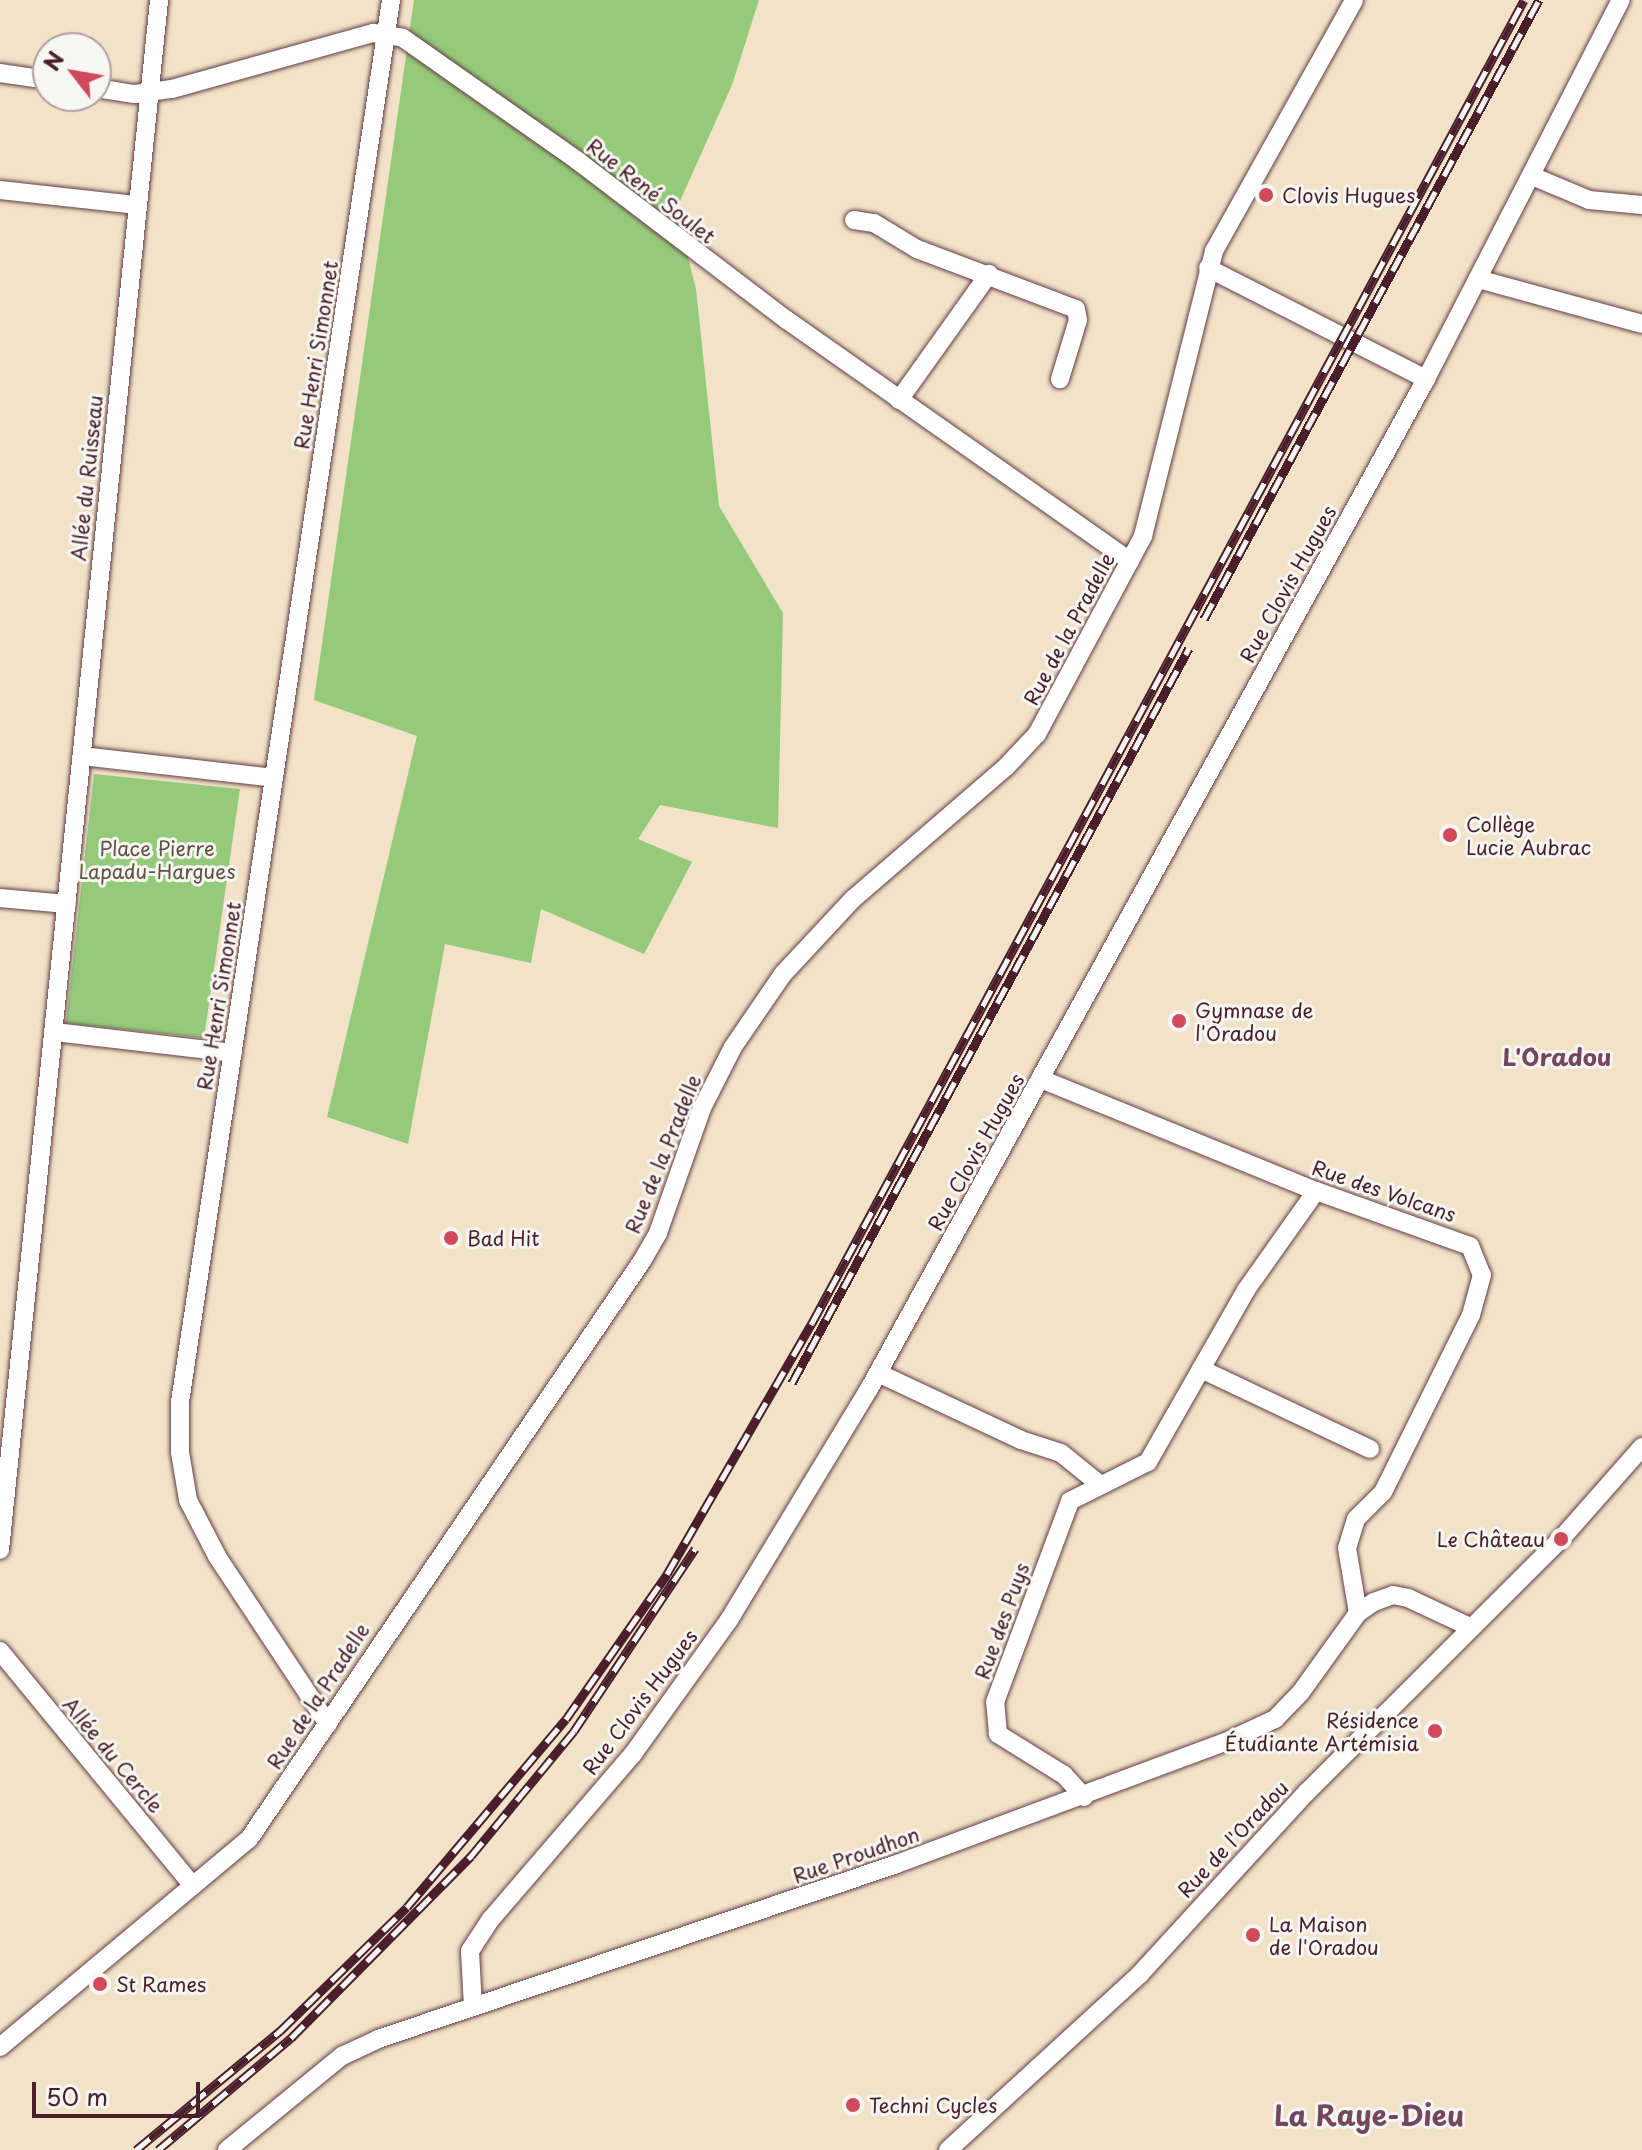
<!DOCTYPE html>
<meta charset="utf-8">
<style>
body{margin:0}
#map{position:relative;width:1642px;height:2150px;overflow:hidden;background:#f1e2c8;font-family:"Playpen Sans",sans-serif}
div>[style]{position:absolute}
.green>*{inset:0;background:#96ca7b}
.roads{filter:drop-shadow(0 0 2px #633c43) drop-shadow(0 0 2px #633c43)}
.street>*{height:18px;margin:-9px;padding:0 9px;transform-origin:9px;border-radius:9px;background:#fff}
.rail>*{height:9px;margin-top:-4.5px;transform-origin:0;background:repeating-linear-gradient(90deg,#f6f6f2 0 18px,#4a1f2b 0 36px);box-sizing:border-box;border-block:2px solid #4a1f2b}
.dots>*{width:22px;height:22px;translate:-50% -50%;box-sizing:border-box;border:4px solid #f6f6f2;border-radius:50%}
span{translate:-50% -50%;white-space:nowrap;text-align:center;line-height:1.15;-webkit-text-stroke:6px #f6f6f2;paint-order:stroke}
.street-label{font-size:20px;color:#4a1f2b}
.poi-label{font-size:20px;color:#4a1f2b}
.left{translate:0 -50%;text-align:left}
.right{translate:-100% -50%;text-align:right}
.park-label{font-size:20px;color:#615243}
.quarter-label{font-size:24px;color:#75475e;font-weight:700}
.district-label{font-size:28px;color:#75475e;font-weight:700}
.north{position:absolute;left:32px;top:32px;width:80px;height:80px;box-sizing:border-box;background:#f6f6f2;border:2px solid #b1a0a2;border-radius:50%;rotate:301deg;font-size:22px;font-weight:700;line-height:32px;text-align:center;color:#4a1f2b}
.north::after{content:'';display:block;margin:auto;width:28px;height:36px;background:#d1495b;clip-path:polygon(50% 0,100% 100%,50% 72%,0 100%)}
.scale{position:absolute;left:32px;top:2082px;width:168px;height:36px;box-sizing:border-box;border:4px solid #4a1f2b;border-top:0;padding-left:10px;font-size:24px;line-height:28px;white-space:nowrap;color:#4a1f2b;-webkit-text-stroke:6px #f6f6f2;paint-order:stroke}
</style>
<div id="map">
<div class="green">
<div style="clip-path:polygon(414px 0,759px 0,732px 85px,676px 210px,696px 289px,719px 506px,783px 613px,778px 828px,660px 805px,638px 839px,692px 862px,644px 954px,541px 909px,531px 963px,445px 944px,408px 1144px,327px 1117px,417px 736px,314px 700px)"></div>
<div style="clip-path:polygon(94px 774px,240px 789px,204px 1038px,66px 1023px)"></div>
</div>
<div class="roads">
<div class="street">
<div style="left:0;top:73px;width:49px;rotate:8.3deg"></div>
<div style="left:96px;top:88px;width:39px;rotate:9deg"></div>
<div style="left:135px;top:94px;width:37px;rotate:-8deg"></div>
<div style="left:172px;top:89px;width:209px;rotate:-15.6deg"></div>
<div style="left:373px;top:33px;width:30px;rotate:9deg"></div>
<div style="left:403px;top:38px;width:214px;rotate:35.1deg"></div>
<div style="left:578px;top:161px;width:263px;rotate:37.3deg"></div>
<div style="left:787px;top:320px;width:419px;rotate:35.1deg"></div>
<div style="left:1532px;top:176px;width:62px;rotate:22.8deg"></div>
<div style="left:1589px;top:200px;width:53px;rotate:5.4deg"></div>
<div style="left:0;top:190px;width:136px;rotate:6.3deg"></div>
<div style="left:854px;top:220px;width:20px;rotate:9deg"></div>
<div style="left:874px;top:223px;width:50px;rotate:31.2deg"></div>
<div style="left:917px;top:249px;width:170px;rotate:20.7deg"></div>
<div style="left:1076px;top:309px;width:11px;rotate:80deg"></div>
<div style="left:1078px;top:320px;width:62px;rotate:107deg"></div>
<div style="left:1208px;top:268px;width:245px;rotate:27deg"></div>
<div style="left:1478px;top:279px;width:170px;rotate:15.3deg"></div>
<div style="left:899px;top:400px;width:155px;rotate:-54.5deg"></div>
<div style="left:82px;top:756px;width:193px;rotate:6.5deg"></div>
<div style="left:0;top:898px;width:67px;rotate:5.1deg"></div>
<div style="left:55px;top:1032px;width:179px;rotate:6.7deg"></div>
<div style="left:1041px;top:1079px;width:297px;rotate:22.2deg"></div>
<div style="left:1316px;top:1191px;width:164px;rotate:19.7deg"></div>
<div style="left:1470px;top:1246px;width:31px;rotate:68deg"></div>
<div style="left:1482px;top:1275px;width:41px;rotate:105.4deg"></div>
<div style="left:1471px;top:1315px;width:198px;rotate:116.4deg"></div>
<div style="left:1383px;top:1492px;width:38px;rotate:135deg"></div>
<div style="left:1356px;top:1519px;width:30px;rotate:107deg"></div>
<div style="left:1347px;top:1548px;width:66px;rotate:80.4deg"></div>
<div style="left:1201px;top:1369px;width:187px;rotate:25.3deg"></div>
<div style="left:878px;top:1373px;width:158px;rotate:25.1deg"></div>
<div style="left:1021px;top:1440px;width:42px;rotate:18deg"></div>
<div style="left:1061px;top:1453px;width:48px;rotate:39deg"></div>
<div style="left:0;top:1550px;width:1558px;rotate:-84.14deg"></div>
<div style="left:0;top:1651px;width:304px;rotate:50.6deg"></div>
<div style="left:328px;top:1724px;width:201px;rotate:-123.5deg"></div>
<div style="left:217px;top:1556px;width:63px;rotate:-117.4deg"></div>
<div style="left:188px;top:1500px;width:49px;rotate:-99.5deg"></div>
<div style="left:180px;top:1452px;width:50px;rotate:-90deg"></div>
<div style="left:180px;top:1402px;width:1418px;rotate:-81.44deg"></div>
<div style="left:1084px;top:1797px;width:30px;rotate:-132deg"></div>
<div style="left:1064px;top:1775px;width:78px;rotate:-148.2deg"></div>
<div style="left:998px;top:1734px;width:32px;rotate:-95deg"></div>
<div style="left:995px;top:1702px;width:215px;rotate:-69.5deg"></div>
<div style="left:1070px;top:1501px;width:87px;rotate:-26.6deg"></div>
<div style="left:1148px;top:1462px;width:198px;rotate:-60.3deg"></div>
<div style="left:1246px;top:1290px;width:121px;rotate:-54.7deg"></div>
<div style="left:473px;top:2007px;width:56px;rotate:-93.1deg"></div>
<div style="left:470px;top:1951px;width:38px;rotate:-57deg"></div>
<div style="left:491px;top:1919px;width:218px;rotate:-49.3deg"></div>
<div style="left:633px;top:1754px;width:165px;rotate:-54.4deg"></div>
<div style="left:729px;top:1620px;width:270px;rotate:-58.8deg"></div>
<div style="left:869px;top:1389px;width:1153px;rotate:-61.12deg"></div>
<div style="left:1426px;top:379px;width:426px;rotate:-62.8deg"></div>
<div style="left:0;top:2047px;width:324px;rotate:-39.9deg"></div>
<div style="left:249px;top:1839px;width:699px;rotate:-55.79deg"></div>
<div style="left:642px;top:1261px;width:32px;rotate:-60deg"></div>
<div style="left:658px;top:1233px;width:133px;rotate:-70.6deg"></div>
<div style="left:702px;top:1108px;width:68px;rotate:-63.1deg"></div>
<div style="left:733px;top:1047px;width:88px;rotate:-55.6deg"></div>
<div style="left:783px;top:974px;width:103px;rotate:-47deg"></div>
<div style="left:853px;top:899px;width:202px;rotate:-40.8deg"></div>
<div style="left:1006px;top:767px;width:45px;rotate:-46.8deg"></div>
<div style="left:1037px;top:734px;width:225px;rotate:-61.8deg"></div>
<div style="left:1143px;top:536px;width:294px;rotate:-76deg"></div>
<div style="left:1214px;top:251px;width:287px;rotate:-60.8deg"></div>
<div style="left:227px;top:2150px;width:149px;rotate:-39.3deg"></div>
<div style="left:342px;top:2056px;width:40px;rotate:-25deg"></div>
<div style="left:378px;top:2039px;width:545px;rotate:-18.63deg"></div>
<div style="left:894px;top:1865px;width:358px;rotate:-20.4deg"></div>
<div style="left:1230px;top:1740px;width:50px;rotate:-25deg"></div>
<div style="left:1275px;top:1719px;width:37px;rotate:-46deg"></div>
<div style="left:1301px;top:1692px;width:97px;rotate:-54.2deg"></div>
<div style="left:1358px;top:1613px;width:19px;rotate:-35deg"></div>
<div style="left:1374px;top:1602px;width:20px;rotate:-20deg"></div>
<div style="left:1393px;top:1595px;width:15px;rotate:11deg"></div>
<div style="left:1408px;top:1598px;width:68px;rotate:25.1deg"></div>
<div style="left:948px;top:2150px;width:260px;rotate:-42.5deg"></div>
<div style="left:1140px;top:1974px;width:247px;rotate:-47.5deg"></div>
<div style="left:1307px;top:1792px;width:359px;rotate:-44.9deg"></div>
<div style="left:1561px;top:1539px;width:123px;rotate:-48.6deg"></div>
</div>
</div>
<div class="rail">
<div style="left:1204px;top:619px;width:704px;rotate:-61.58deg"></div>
<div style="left:792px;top:1383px;width:835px;rotate:-61.62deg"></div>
<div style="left:136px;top:2150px;width:187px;rotate:-39.6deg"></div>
<div style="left:280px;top:2031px;width:177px;rotate:-44.3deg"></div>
<div style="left:407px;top:1907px;width:246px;rotate:-49.8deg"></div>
<div style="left:566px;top:1719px;width:177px;rotate:-55.1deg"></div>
<div style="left:667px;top:1574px;width:290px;rotate:-60deg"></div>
<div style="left:812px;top:1323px;width:1502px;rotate:-61.71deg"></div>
<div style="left:158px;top:2150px;width:174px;rotate:-40.1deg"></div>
<div style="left:291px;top:2038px;width:256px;rotate:-45.3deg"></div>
<div style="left:471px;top:1856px;width:162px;rotate:-50.5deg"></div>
<div style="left:574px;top:1731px;width:219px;rotate:-56.4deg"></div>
</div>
<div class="dots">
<div style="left:1266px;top:195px;background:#d1495b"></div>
<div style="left:1450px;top:835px;background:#d1495b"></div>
<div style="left:1179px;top:1021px;background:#d1495b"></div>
<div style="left:451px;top:1238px;background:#d1495b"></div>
<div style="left:1561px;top:1539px;background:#d1495b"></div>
<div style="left:1435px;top:1731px;background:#d1495b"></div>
<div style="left:1253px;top:1935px;background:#d1495b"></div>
<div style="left:100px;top:1984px;background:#d1495b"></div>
<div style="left:853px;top:2105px;background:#d1495b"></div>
</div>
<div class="street-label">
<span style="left:651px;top:191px;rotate:38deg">Rue René Soulet</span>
<span style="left:316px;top:355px;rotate:-81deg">Rue Henri Simonnet</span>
<span style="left:87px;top:478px;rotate:-84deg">Allée du Ruisseau</span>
<span style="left:1288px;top:584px;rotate:-61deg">Rue Clovis Hugues</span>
<span style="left:1069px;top:629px;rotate:-62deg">Rue de la Pradelle</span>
<span style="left:219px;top:996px;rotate:-81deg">Rue Henri Simonnet</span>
<span style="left:976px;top:1152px;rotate:-61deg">Rue Clovis Hugues</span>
<span style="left:663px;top:1154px;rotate:-68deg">Rue de la Pradelle</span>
<span style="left:1384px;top:1191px;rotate:19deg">Rue des Volcans</span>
<span style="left:1002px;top:1621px;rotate:-70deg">Rue des Puys</span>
<span style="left:318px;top:1696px;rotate:-57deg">Rue de la Pradelle</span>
<span style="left:640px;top:1702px;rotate:-53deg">Rue Clovis Hugues</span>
<span style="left:113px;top:1755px;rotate:50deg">Allée du Cercle</span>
<span style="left:1233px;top:1839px;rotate:-47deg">Rue de l'Oradou</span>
<span style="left:856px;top:1855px;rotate:-19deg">Rue Proudhon</span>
</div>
<div class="poi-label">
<span class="left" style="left:1282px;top:195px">Clovis Hugues</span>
<span class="left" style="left:1466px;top:836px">Collège<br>Lucie Aubrac</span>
<span class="left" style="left:1195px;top:1022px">Gymnase de<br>l'Oradou</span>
<span class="left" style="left:467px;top:1238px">Bad Hit</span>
<span class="right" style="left:1545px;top:1539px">Le Château</span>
<span class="right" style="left:1419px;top:1732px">Résidence<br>Étudiante Artémisia</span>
<span class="left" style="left:1269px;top:1936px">La Maison<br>de l'Oradou</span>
<span class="left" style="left:116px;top:1984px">St Rames</span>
<span class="left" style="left:869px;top:2105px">Techni Cycles</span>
</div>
<div class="park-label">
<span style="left:157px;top:860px">Place Pierre<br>Lapadu-Hargues</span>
</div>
<div class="quarter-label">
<span style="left:1557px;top:1057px">L'Oradou</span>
</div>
<div class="district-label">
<span style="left:1369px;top:2115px">La Raye-Dieu</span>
</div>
<div class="north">N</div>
<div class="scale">50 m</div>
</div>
